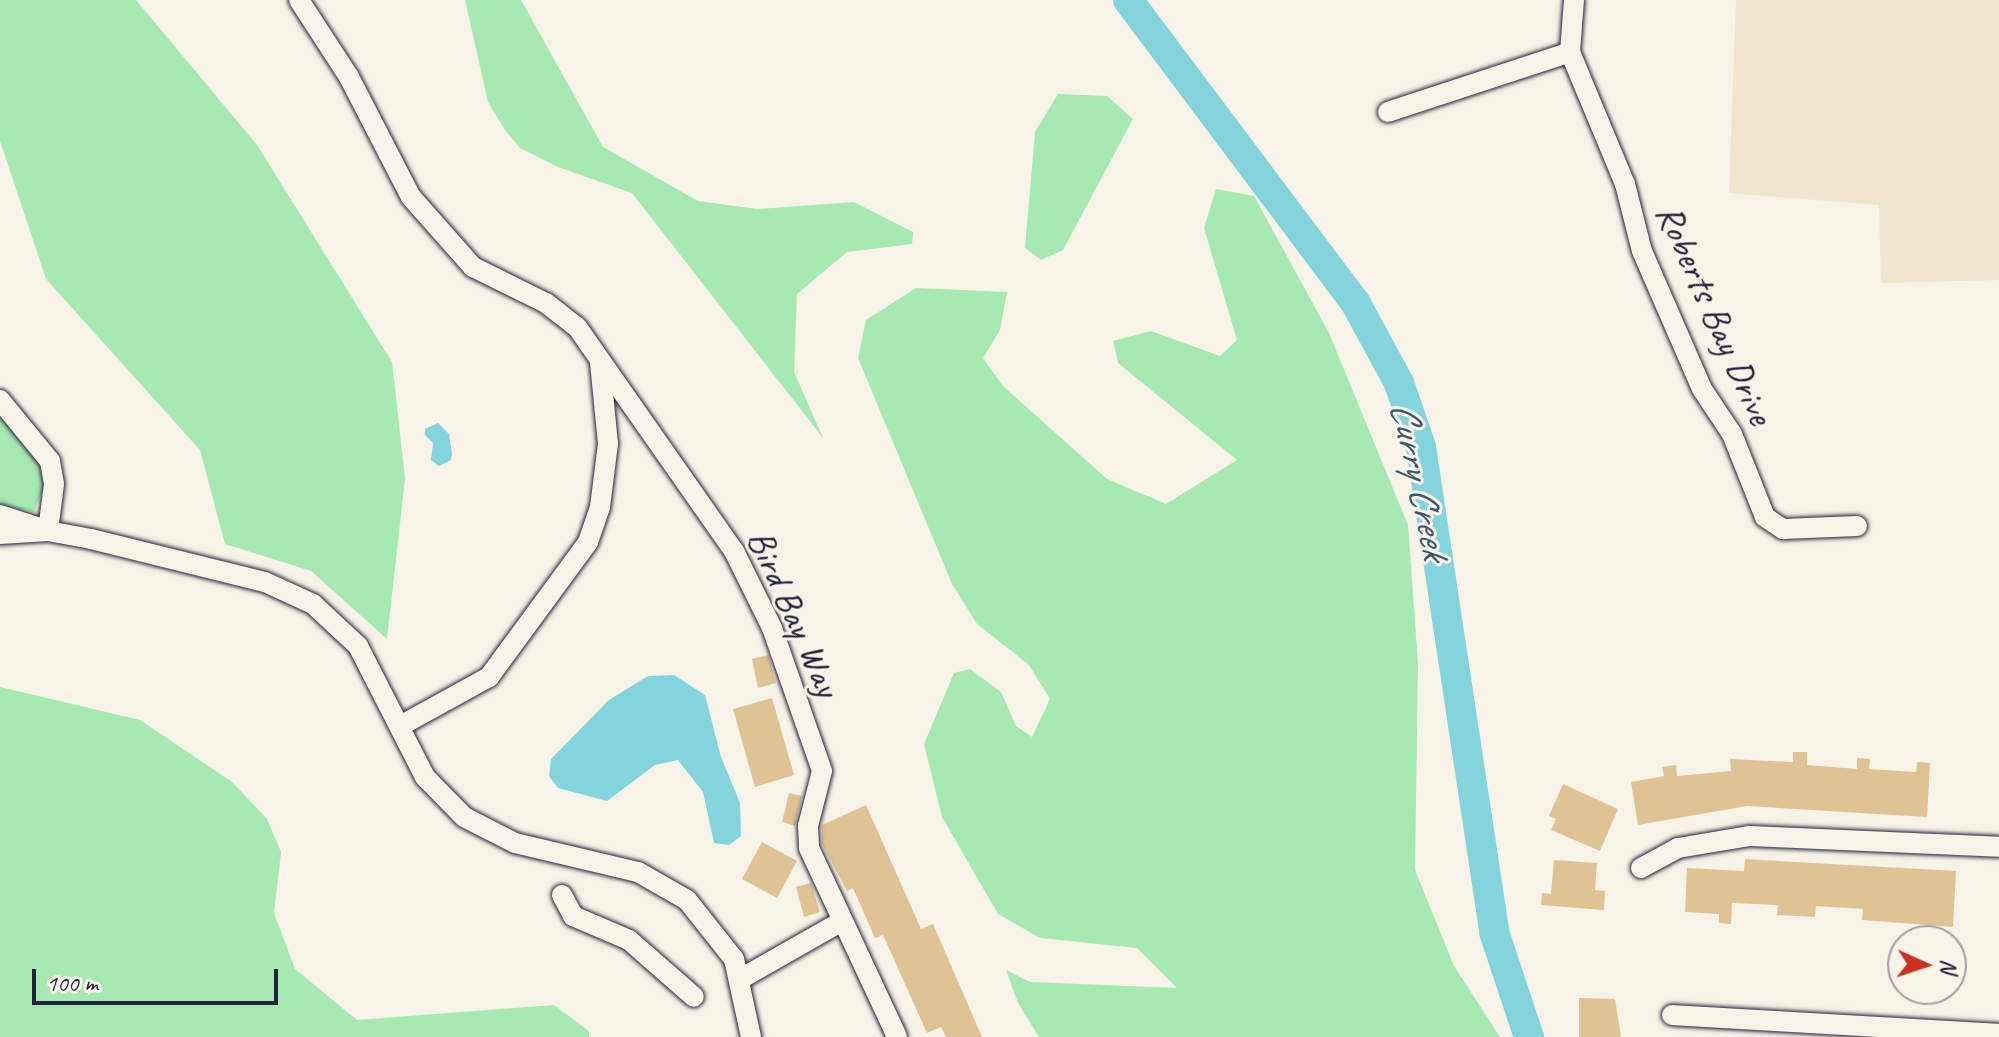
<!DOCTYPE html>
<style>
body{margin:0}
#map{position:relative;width:1999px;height:1037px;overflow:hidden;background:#f7f3e8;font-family:Caveat,sans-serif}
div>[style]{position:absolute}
.built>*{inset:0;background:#f0e5cf}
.green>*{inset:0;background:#a6e9b3}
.water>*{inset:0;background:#83d4dc}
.river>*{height:30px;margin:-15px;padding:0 15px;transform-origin:15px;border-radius:15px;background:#83d4dc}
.building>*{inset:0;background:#e0c394}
.roads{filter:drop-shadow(0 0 2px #22223b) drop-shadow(0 0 2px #22223b)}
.minor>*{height:20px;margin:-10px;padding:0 10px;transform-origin:10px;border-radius:10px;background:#f7f3e8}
span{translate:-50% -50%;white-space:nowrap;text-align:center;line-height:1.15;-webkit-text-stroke:6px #f7f3e8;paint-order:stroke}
.street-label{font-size:38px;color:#22223b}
.water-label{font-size:40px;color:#3f576b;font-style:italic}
.north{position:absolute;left:1887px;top:925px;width:80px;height:80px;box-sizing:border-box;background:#f7f3e8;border:2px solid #a29fa3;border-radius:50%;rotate:93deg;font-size:22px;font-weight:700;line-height:32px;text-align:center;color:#22223b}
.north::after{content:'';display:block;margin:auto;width:28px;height:36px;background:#c8321e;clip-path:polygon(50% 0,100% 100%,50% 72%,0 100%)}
.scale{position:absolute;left:32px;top:969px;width:246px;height:36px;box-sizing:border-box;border:4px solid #22223b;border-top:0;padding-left:10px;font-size:24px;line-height:28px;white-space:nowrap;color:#22223b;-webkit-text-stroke:6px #f7f3e8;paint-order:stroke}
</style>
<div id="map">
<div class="built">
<div style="clip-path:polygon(1736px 0,1999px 0,1999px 280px,1881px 283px,1879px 205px,1729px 193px)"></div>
</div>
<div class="green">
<div style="clip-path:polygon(0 0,136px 0,257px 145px,392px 362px,405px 479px,387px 639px,311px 571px,225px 544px,200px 450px,46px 279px,0 141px)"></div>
<div style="clip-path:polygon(465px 0,521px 0,603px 147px,698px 201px,757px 209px,854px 202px,913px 232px,912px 244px,847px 252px,797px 294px,794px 372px,823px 438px,632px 193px,558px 167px,520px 148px,505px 130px,488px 102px)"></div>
<div style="clip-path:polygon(1058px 94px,1107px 96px,1133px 119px,1063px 250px,1041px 260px,1025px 248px,1035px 132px)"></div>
<div style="clip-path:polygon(1216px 189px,1254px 196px,1329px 333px,1408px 525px,1418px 664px,1415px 870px,1454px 966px,1500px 1037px,1039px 1037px,1018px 1003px,1006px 970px,1030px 982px,1177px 988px,1137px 948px,1040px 938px,998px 914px,942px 817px,924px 744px,954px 673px,970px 669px,1001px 692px,1016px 726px,1032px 737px,1050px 699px,1029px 665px,977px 624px,952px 584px,858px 358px,866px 320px,916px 288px,1007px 292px,1000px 330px,983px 358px,1003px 386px,1107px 479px,1166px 504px,1237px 460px,1118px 363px,1113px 341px,1151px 331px,1220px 356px,1237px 340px,1204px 228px)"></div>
<div style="clip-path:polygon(0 413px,43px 462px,46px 481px,34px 512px,0 505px)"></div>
<div style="clip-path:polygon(0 687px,140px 720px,232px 782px,267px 819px,281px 852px,274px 913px,295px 969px,357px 1020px,554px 1005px,589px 1031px,589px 1037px,0 1037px)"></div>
</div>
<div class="water">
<div style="clip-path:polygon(438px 423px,449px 434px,452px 454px,451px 460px,439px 466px,431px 460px,433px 443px,425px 435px,425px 429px)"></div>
<div style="clip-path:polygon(674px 675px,705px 695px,721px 757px,740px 803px,741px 836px,729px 845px,714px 843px,703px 792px,678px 760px,655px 765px,607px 801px,558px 788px,549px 776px,551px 759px,609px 700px,648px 676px)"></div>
</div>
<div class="river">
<div style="left:1128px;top:0;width:378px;rotate:53.1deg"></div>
<div style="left:1355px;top:302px;width:92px;rotate:61.5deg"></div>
<div style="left:1399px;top:383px;width:68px;rotate:71deg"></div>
<div style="left:1421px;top:447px;width:490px;rotate:81.4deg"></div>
<div style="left:1494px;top:932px;width:111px;rotate:71.6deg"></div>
</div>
<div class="building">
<div style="clip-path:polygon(768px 655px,776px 683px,758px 688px,752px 659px)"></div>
<div style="clip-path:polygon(772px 698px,794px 775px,755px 787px,733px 709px)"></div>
<div style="clip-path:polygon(1793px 752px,1807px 752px,1807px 765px,1857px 769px,1857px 758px,1870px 759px,1869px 769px,1916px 772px,1917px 762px,1930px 763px,1927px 817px,1747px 806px,1638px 825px,1631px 782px,1664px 776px,1662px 767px,1676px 765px,1677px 776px,1731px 771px,1730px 759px,1793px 762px)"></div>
<div style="clip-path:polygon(1563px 784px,1618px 809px,1600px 851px,1551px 830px,1556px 819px,1549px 816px)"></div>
<div style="clip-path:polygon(789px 793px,802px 796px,795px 826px,782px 822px)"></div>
<div style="clip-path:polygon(866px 805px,921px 929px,933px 924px,982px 1037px,946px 1037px,941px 1027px,927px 1033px,883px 935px,875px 938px,853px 888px,847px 891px,822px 844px,822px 825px)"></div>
<div style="clip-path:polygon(762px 842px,797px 861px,777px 898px,742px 879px)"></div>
<div style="clip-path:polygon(1745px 859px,1956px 871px,1953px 927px,1862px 920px,1863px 909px,1816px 906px,1815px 917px,1777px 915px,1778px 905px,1732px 903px,1731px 924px,1719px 923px,1719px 914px,1685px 912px,1687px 868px,1744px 871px)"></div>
<div style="clip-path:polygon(1554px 860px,1597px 863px,1595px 890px,1605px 891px,1604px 910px,1541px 905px,1542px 893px,1551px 894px)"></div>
<div style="clip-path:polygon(811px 883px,820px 912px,804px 917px,796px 887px)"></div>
<div style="clip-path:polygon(1579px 998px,1615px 999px,1621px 1037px,1579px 1037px)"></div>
</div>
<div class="roads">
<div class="minor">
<div style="left:299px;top:0;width:92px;rotate:57deg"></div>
<div style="left:349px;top:77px;width:135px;rotate:62.7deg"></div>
<div style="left:411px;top:197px;width:94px;rotate:48.5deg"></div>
<div style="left:473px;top:267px;width:81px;rotate:26.3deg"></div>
<div style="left:546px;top:303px;width:39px;rotate:38deg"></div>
<div style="left:577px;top:327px;width:274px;rotate:55deg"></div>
<div style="left:734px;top:551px;width:86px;rotate:63.7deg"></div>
<div style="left:772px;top:628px;width:151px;rotate:70.7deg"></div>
<div style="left:822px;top:771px;width:57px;rotate:104.3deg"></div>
<div style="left:808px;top:826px;width:22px;rotate:87deg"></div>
<div style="left:809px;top:848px;width:208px;rotate:65deg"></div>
<div style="left:1574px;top:0;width:52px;rotate:94.4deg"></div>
<div style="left:1570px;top:52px;width:143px;rotate:67.4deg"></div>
<div style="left:1625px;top:184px;width:69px;rotate:75.8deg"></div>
<div style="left:1642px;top:251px;width:150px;rotate:66.5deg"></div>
<div style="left:1702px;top:389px;width:54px;rotate:56.3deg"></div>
<div style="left:1732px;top:434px;width:89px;rotate:68.3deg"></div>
<div style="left:1765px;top:517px;width:22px;rotate:34deg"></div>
<div style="left:1783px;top:529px;width:74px;rotate:-2.3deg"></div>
<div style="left:1388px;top:112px;width:192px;rotate:-18.2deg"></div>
<div style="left:0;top:400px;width:79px;rotate:50.7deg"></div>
<div style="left:50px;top:461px;width:23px;rotate:80deg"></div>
<div style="left:54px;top:484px;width:47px;rotate:97.3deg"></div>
<div style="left:0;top:515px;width:38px;rotate:18deg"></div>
<div style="left:0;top:534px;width:48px;rotate:-3.6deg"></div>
<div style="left:48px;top:531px;width:44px;rotate:10.5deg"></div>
<div style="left:91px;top:539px;width:179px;rotate:13.9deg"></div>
<div style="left:265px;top:582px;width:53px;rotate:24.6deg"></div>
<div style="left:313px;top:604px;width:62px;rotate:43deg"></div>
<div style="left:358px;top:646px;width:147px;rotate:62.9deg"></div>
<div style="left:425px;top:777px;width:56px;rotate:45.7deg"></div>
<div style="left:464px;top:817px;width:57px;rotate:27deg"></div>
<div style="left:515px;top:843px;width:126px;rotate:13.3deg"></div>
<div style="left:638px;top:872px;width:56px;rotate:29.7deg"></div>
<div style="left:687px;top:900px;width:75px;rotate:51.5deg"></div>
<div style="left:734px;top:959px;width:80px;rotate:77.7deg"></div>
<div style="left:400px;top:726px;width:102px;rotate:-28.8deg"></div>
<div style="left:489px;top:677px;width:167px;rotate:-53.7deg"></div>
<div style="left:588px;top:542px;width:37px;rotate:-71deg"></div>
<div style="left:600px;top:507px;width:64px;rotate:-82.8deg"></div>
<div style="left:608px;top:444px;width:82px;rotate:-95.6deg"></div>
<div style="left:1641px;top:868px;width:42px;rotate:-28.4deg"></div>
<div style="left:1678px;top:848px;width:73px;rotate:-9.5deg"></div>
<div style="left:1750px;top:836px;width:249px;rotate:2.5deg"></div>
<div style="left:562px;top:895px;width:24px;rotate:62deg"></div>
<div style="left:573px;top:916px;width:61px;rotate:23.2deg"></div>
<div style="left:629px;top:940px;width:86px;rotate:41.2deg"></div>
<div style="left:742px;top:978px;width:112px;rotate:-29.6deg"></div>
<div style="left:1672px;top:1015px;width:328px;rotate:3.3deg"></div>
</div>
</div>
<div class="street-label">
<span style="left:1715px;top:314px;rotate:66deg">Roberts Bay Drive</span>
<span style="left:794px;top:613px;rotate:66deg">Bird Bay Way</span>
</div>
<div class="water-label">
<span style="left:1420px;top:480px;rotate:78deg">Curry Creek</span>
</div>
<div class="north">N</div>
<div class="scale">100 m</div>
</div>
